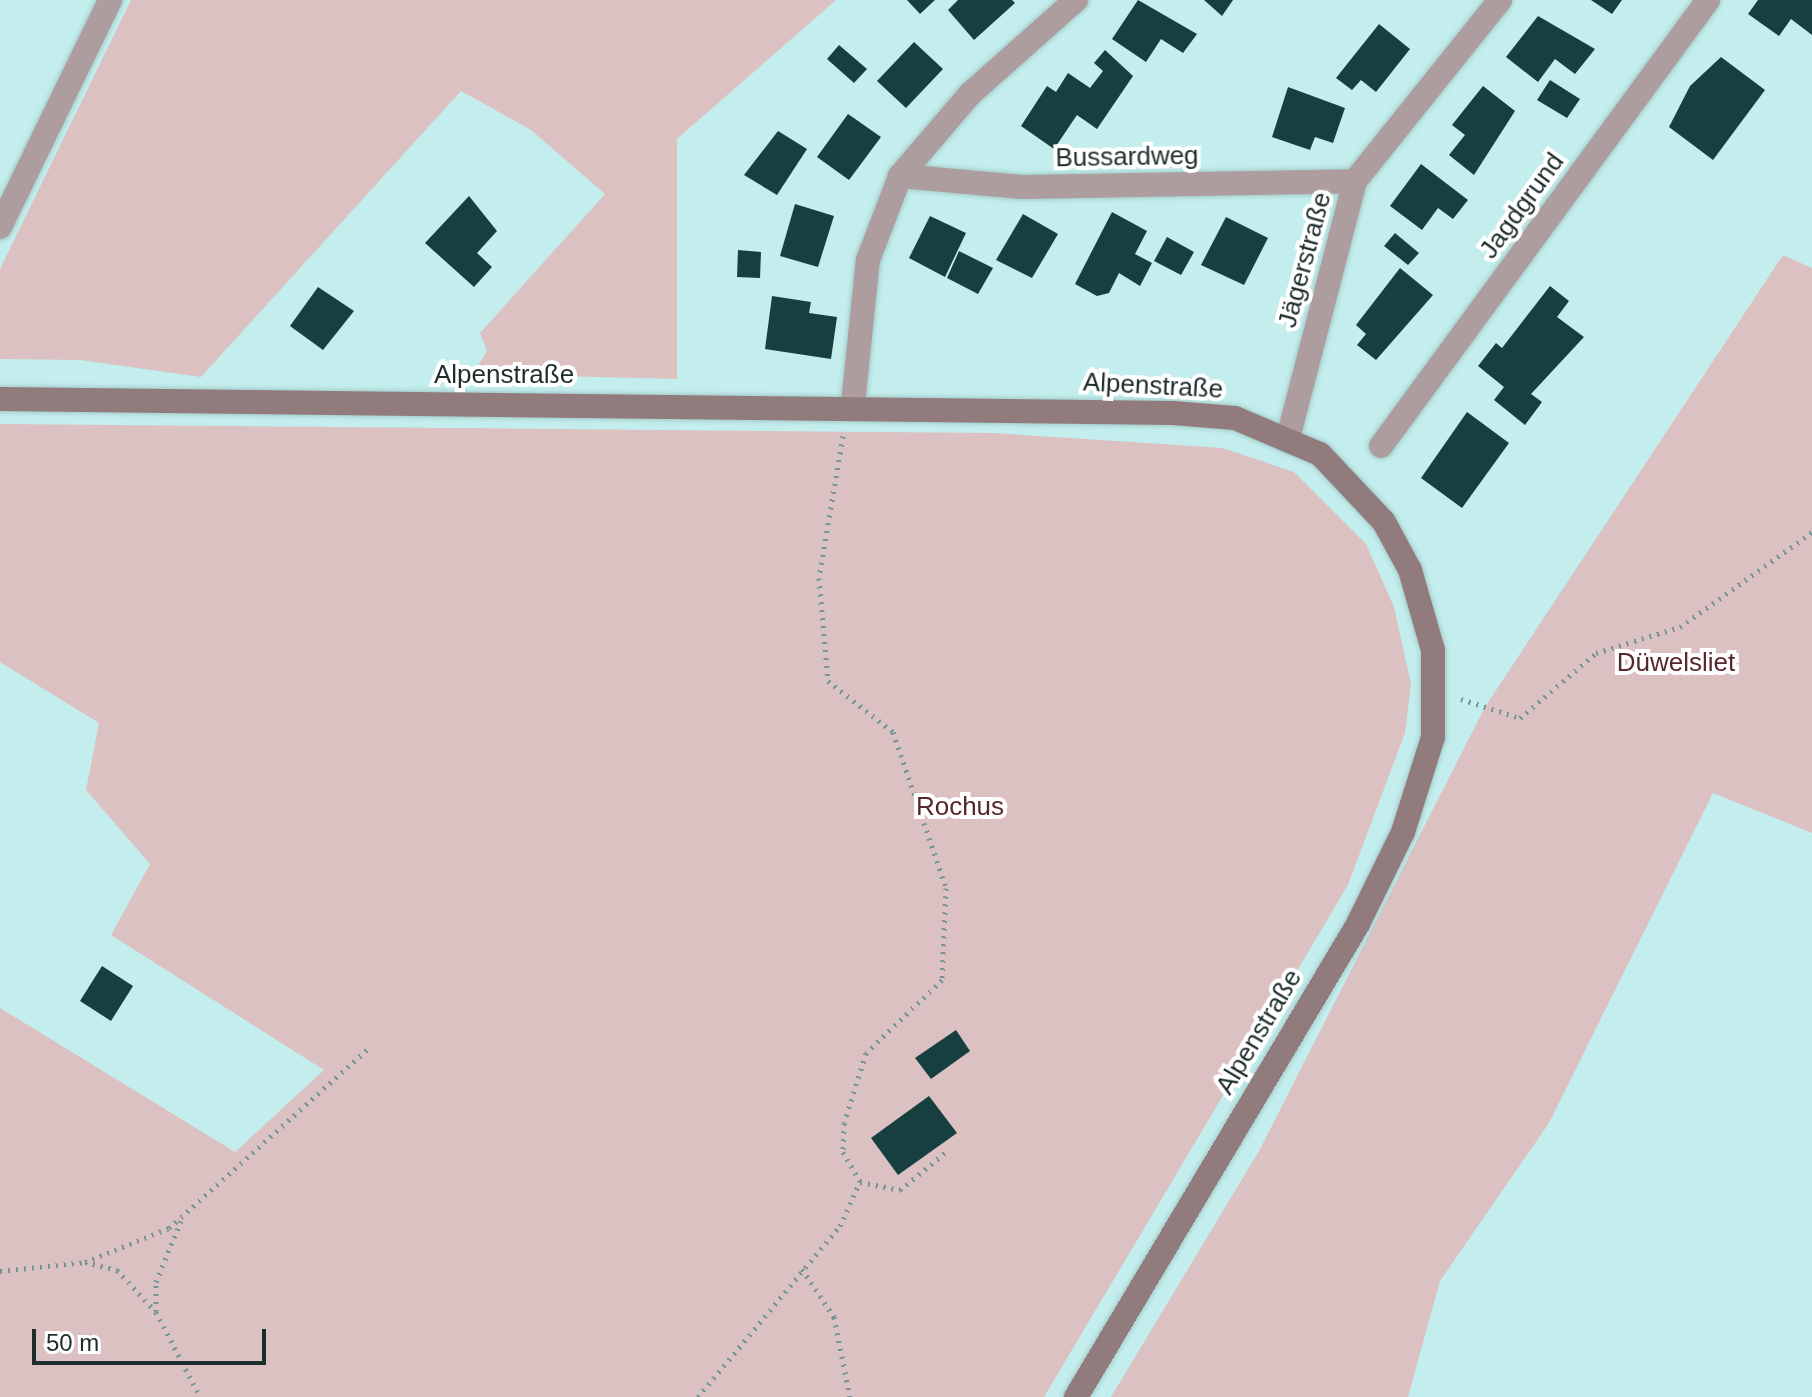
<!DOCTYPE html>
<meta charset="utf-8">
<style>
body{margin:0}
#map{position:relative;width:1812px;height:1397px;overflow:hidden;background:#c3eeed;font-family:Arial,sans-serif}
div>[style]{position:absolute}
.green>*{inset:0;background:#dbc1c2}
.building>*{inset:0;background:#173f3f}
.path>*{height:5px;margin-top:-2.5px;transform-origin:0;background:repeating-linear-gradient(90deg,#769594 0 2px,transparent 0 8px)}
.roads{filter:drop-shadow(0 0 2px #a5cbca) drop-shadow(0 0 2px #a5cbca)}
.street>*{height:24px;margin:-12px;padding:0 12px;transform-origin:12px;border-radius:12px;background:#ad9d9e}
.secondary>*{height:24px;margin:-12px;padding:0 12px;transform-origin:12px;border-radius:12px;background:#917b7c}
span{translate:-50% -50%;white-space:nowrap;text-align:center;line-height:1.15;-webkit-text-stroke:8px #fff;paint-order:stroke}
.street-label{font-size:26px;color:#1d2e2d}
.park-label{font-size:26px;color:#56272c}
.scale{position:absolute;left:32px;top:1329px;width:234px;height:36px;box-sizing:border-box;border:4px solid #1d2e2d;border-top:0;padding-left:10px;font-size:24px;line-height:28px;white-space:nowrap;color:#1d2e2d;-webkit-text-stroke:6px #fff;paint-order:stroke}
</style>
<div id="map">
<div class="green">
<div style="clip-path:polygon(131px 0,836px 0,677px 139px,677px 379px,473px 374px,487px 351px,480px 333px,605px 194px,531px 130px,461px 91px,201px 377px,80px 360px,0 359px,0 269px)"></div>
<div style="clip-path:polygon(1783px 255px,1812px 268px,1812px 833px,1713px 793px,1549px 1123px,1440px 1281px,1408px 1397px,1111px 1397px,1259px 1151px,1485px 707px)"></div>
<div style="clip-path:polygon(0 424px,995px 433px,1223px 448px,1294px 472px,1366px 544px,1394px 607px,1411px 684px,1405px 733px,1348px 885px,1044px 1397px,0 1397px,0 1008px,235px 1152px,324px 1070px,111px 935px,150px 864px,86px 790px,99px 723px,0 662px)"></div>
</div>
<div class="building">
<div style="clip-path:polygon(907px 0,935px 0,920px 14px)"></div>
<div style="clip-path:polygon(958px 0,1012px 0,1015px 3px,974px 40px,948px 10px)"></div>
<div style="clip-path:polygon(1138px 0,1197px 34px,1183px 53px,1161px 39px,1146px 62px,1112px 39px)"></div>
<div style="clip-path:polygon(1204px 0,1233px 0,1222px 16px)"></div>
<div style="clip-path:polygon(1591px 0,1622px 0,1612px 14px)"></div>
<div style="clip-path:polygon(1758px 0,1812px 0,1812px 35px,1791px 19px,1779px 36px,1748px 14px)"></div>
<div style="clip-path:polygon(1538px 16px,1595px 49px,1575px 74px,1555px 59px,1538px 82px,1506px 57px)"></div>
<div style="clip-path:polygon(1379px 24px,1410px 49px,1376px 92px,1361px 80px,1352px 90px,1336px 78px)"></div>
<div style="clip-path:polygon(914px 42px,943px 69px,906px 108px,877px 81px)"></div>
<div style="clip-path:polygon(839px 45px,867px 69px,854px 83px,827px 59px)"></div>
<div style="clip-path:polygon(1105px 50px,1133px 76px,1097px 129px,1077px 115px,1054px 149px,1021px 126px,1047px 86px,1056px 92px,1068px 73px,1090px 88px,1103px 71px,1094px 63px)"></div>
<div style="clip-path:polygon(1721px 57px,1765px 90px,1713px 160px,1669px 127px,1690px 86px)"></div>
<div style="clip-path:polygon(1550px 80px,1580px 99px,1567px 118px,1537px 100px)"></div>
<div style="clip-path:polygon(1483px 86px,1515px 111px,1474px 175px,1449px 155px,1465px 135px,1452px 125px)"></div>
<div style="clip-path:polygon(1288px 87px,1345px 108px,1333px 143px,1315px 137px,1310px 150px,1272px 137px)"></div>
<div style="clip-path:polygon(848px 114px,881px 137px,849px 180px,817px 157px)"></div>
<div style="clip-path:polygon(778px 131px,807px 149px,777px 195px,744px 175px)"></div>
<div style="clip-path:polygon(1421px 164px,1468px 200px,1453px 219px,1438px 208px,1422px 230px,1390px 206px)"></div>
<div style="clip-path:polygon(469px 196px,497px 231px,477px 253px,492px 267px,474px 287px,425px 243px)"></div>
<div style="clip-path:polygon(795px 204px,834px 216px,818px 267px,780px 256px)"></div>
<div style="clip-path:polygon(1112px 212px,1147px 231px,1135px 254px,1152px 263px,1140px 286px,1119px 273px,1109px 293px,1097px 296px,1075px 284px)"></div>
<div style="clip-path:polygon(1023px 214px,1058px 234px,1032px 278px,996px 260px)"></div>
<div style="clip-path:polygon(930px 216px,966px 233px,945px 277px,909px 258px)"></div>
<div style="clip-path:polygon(1226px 217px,1268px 238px,1244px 285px,1201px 265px)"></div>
<div style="clip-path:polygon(1395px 233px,1419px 253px,1408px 265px,1384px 246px)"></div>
<div style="clip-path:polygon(1167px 237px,1194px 252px,1181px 275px,1154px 261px)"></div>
<div style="clip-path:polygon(738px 250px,761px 252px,760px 278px,737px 277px)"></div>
<div style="clip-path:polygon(959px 251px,993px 268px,978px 294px,947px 278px)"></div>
<div style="clip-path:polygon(1400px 268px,1433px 295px,1376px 360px,1357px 345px,1366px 334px,1356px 325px)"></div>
<div style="clip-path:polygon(1550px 286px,1569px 301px,1557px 317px,1584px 337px,1531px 394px,1542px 402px,1525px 425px,1494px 400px,1504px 387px,1478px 366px,1496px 343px,1502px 348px)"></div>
<div style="clip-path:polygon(318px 287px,354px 311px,323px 350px,290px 326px)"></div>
<div style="clip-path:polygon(772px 296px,811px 302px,809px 313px,837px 317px,831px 359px,765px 349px)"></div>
<div style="clip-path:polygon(1467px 412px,1509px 443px,1462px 508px,1421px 478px)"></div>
<div style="clip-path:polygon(102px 966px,133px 986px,111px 1021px,80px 1001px)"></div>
<div style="clip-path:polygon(956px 1030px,970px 1051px,931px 1079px,915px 1058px)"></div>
<div style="clip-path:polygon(929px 1096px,957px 1133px,898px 1175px,871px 1138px)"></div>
</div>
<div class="path">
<div style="left:843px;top:436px;width:144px;rotate:99.6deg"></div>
<div style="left:819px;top:578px;width:103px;rotate:85deg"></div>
<div style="left:828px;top:681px;width:83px;rotate:38.1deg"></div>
<div style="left:893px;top:732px;width:165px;rotate:71.2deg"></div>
<div style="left:946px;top:888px;width:92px;rotate:92.5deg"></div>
<div style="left:942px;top:980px;width:105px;rotate:136.2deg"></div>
<div style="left:866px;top:1053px;width:73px;rotate:107.4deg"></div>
<div style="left:844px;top:1123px;width:29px;rotate:92deg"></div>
<div style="left:843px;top:1152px;width:34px;rotate:60deg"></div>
<div style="left:860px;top:1182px;width:41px;rotate:11.3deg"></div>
<div style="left:900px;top:1190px;width:60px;rotate:-39.6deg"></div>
<div style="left:1461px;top:699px;width:62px;rotate:17.9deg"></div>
<div style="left:1520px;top:718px;width:100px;rotate:-40.5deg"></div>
<div style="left:1596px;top:653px;width:88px;rotate:-17.2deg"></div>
<div style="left:1680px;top:627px;width:163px;rotate:-35.7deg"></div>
<div style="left:85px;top:1262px;width:91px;rotate:-22deg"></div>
<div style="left:169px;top:1228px;width:268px;rotate:-42deg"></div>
<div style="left:802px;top:1269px;width:58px;rotate:56.3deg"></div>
<div style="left:834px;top:1317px;width:82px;rotate:78.7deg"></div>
<div style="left:0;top:1271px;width:85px;rotate:-6deg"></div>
<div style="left:85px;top:1262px;width:33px;rotate:14deg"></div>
<div style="left:117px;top:1270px;width:57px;rotate:47.1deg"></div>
<div style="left:156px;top:1312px;width:96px;rotate:62.6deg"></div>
<div style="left:156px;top:1311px;width:29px;rotate:-90deg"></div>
<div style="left:156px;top:1282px;width:69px;rotate:-67.9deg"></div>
<div style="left:698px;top:1397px;width:222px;rotate:-50.3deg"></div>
<div style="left:840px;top:1226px;width:48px;rotate:-65.6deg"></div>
</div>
<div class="roads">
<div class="street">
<div style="left:900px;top:176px;width:122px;rotate:5.2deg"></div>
<div style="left:1022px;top:187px;width:333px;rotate:-1deg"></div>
<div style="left:0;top:227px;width:252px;rotate:-64.1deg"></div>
<div style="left:853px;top:404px;width:145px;rotate:-84.1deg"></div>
<div style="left:868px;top:260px;width:90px;rotate:-69.1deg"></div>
<div style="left:900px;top:176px;width:108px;rotate:-49.5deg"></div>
<div style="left:970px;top:94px;width:142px;rotate:-41.6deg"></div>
<div style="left:1288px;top:438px;width:266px;rotate:-75.4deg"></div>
<div style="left:1355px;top:181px;width:232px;rotate:-51.3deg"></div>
<div style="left:1381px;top:446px;width:553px;rotate:-53.75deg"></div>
</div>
<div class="secondary">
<div style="left:0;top:399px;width:1173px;rotate:0.68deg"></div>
<div style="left:1173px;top:413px;width:62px;rotate:4.6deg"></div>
<div style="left:1235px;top:418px;width:92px;rotate:23deg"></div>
<div style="left:1320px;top:454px;width:93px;rotate:46.7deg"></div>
<div style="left:1384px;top:522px;width:55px;rotate:61.6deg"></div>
<div style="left:1410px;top:570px;width:83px;rotate:74deg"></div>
<div style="left:1433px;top:650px;width:87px;rotate:90deg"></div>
<div style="left:1433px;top:737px;width:100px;rotate:107.5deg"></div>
<div style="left:1403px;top:832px;width:102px;rotate:116.1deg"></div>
<div style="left:1358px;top:924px;width:551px;rotate:120.8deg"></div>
</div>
</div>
<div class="street-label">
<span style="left:1127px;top:157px;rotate:-1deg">Bussardweg</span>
<span style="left:1522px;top:206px;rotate:-54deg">Jagdgrund</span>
<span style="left:1305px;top:260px;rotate:-75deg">Jägerstraße</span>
<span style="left:504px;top:375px">Alpenstraße</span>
<span style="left:1153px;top:386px;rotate:3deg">Alpenstraße</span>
<span style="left:1259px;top:1032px;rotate:-59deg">Alpenstraße</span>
</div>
<div class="park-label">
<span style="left:1676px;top:663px">Düwelsliet</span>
<span style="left:960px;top:807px">Rochus</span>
</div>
<div class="scale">50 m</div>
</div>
